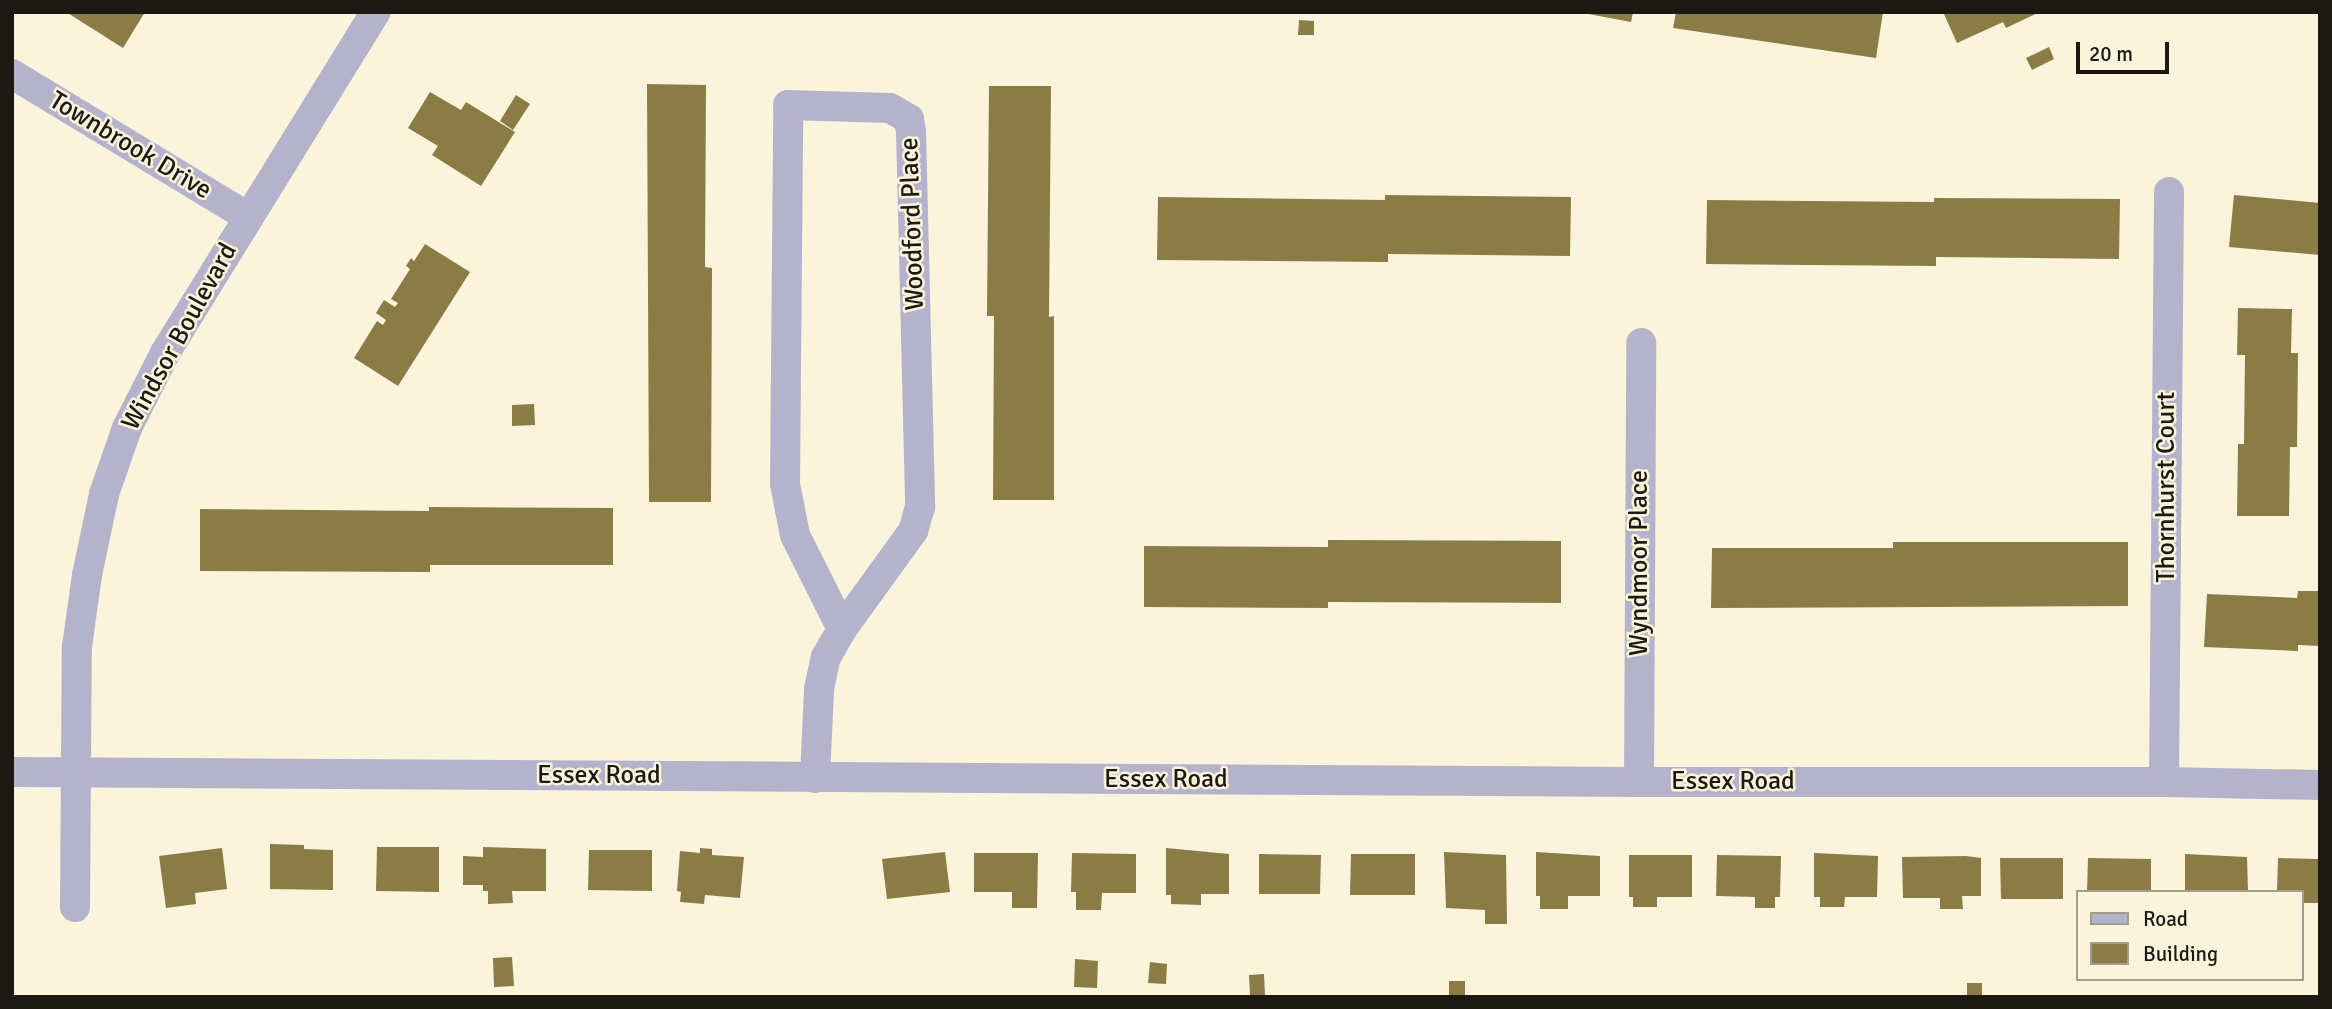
<!DOCTYPE html>
<style>
body{margin:0}
#map{position:relative;width:2332px;height:1009px;overflow:hidden;background:#faf4dc;font-family:Signika,sans-serif}
div>[style]{position:absolute}
.building>*{inset:0;background:#8b7c46}
.minor>*{height:30px;margin:-15px;padding:0 15px;transform-origin:15px;border-radius:15px;background:#b5b3cb}
span{translate:-50% -50%;white-space:nowrap;text-align:center;line-height:1.15;-webkit-text-stroke:5px #faf4dc;paint-order:stroke}
.street-label{font-size:26px;color:#1b1911}
.frame{position:absolute;inset:0;border:14px solid #1b1911;pointer-events:none}
.legend{position:absolute;left:2076px;top:890px;width:228px;height:91px;box-sizing:border-box;background:#faf4dc;border:2px solid #a19c8b;margin:0;padding:9px 12px;list-style:none;font-size:21px;color:#1b1911}
.legend li{display:flex;align-items:center;gap:14px;height:35px}
.legend b{width:35px;border:2px solid #a19c8b}
.scale{position:absolute;left:2076px;top:42px;width:93px;height:32px;box-sizing:border-box;border:4px solid #1b1911;border-top:0;padding-left:9px;font-size:21px;line-height:24px;white-space:nowrap;color:#1b1911;-webkit-text-stroke:5px #faf4dc;paint-order:stroke}
</style>
<div id="map">
<div class="building">
<div style="clip-path:polygon(66px 12px,145px 12px,123px 48px)"></div>
<div style="clip-path:polygon(1578px 12px,1633px 12px,1631px 22px)"></div>
<div style="clip-path:polygon(1676px 12px,1883px 12px,1876px 58px,1673px 28px)"></div>
<div style="clip-path:polygon(1943px 12px,2040px 12px,2006px 28px,2003px 22px,1957px 43px)"></div>
<div style="clip-path:polygon(1299px 20px,1314px 21px,1314px 35px,1298px 35px)"></div>
<div style="clip-path:polygon(2049px 47px,2054px 59px,2032px 70px,2026px 58px)"></div>
<div style="clip-path:polygon(647px 84px,706px 85px,705px 267px,712px 268px,711px 502px,649px 502px)"></div>
<div style="clip-path:polygon(989px 86px,1051px 86px,1049px 317px,1054px 316px,1054px 500px,993px 500px,994px 316px,987px 316px)"></div>
<div style="clip-path:polygon(430px 92px,461px 110px,466px 102px,515px 132px,481px 186px,432px 155px,438px 146px,408px 128px)"></div>
<div style="clip-path:polygon(516px 95px,530px 104px,513px 130px,500px 121px)"></div>
<div style="clip-path:polygon(1385px 195px,1571px 197px,1570px 256px,1388px 254px,1388px 262px,1157px 260px,1158px 197px,1385px 200px)"></div>
<div style="clip-path:polygon(2234px 195px,2320px 203px,2320px 255px,2229px 247px)"></div>
<div style="clip-path:polygon(1934px 198px,2120px 199px,2119px 259px,1936px 257px,1936px 266px,1706px 264px,1707px 200px,1934px 202px)"></div>
<div style="clip-path:polygon(425px 244px,470px 272px,398px 386px,354px 358px,377px 321px,383px 325px,386px 320px,376px 313px,384px 300px,395px 307px,398px 303px,391px 299px,410px 269px,406px 266px,411px 258px,414px 261px)"></div>
<div style="clip-path:polygon(2238px 308px,2292px 309px,2291px 353px,2298px 353px,2297px 447px,2290px 447px,2289px 516px,2237px 516px,2238px 444px,2244px 444px,2245px 355px,2237px 355px)"></div>
<div style="clip-path:polygon(534px 404px,535px 425px,512px 426px,512px 405px)"></div>
<div style="clip-path:polygon(429px 507px,613px 508px,613px 565px,430px 565px,430px 572px,200px 571px,200px 509px,429px 511px)"></div>
<div style="clip-path:polygon(1328px 540px,1561px 541px,1561px 603px,1328px 602px,1328px 608px,1144px 607px,1144px 546px,1328px 547px)"></div>
<div style="clip-path:polygon(1893px 542px,2128px 542px,2128px 606px,1711px 608px,1712px 548px,1893px 548px)"></div>
<div style="clip-path:polygon(2298px 591px,2320px 591px,2320px 646px,2298px 645px,2298px 651px,2204px 647px,2207px 594px,2297px 598px)"></div>
<div style="clip-path:polygon(270px 844px,304px 845px,304px 849px,333px 850px,333px 890px,270px 889px)"></div>
<div style="clip-path:polygon(377px 847px,439px 847px,439px 892px,376px 891px)"></div>
<div style="clip-path:polygon(483px 847px,546px 849px,546px 891px,512px 891px,513px 903px,488px 904px,488px 891px,483px 891px,483px 885px,463px 885px,463px 856px,483px 857px)"></div>
<div style="clip-path:polygon(222px 848px,227px 889px,195px 893px,196px 904px,166px 908px,159px 856px)"></div>
<div style="clip-path:polygon(700px 848px,712px 849px,712px 855px,744px 857px,740px 898px,705px 895px,704px 904px,680px 902px,681px 892px,677px 891px,680px 851px,700px 853px)"></div>
<div style="clip-path:polygon(1166px 848px,1229px 854px,1229px 894px,1201px 894px,1201px 905px,1171px 904px,1171px 895px,1166px 895px)"></div>
<div style="clip-path:polygon(589px 850px,652px 850px,652px 891px,588px 890px)"></div>
<div style="clip-path:polygon(945px 852px,950px 892px,887px 899px,882px 859px)"></div>
<div style="clip-path:polygon(1444px 852px,1506px 855px,1507px 924px,1485px 924px,1485px 910px,1446px 908px)"></div>
<div style="clip-path:polygon(1536px 852px,1600px 856px,1600px 896px,1568px 896px,1568px 909px,1540px 909px,1540px 896px,1536px 896px)"></div>
<div style="clip-path:polygon(974px 853px,1038px 853px,1037px 908px,1012px 908px,1012px 892px,974px 892px)"></div>
<div style="clip-path:polygon(1072px 853px,1136px 854px,1136px 893px,1102px 893px,1101px 910px,1076px 910px,1076px 892px,1071px 892px)"></div>
<div style="clip-path:polygon(1814px 853px,1878px 856px,1877px 897px,1845px 897px,1844px 907px,1820px 907px,1820px 897px,1814px 897px)"></div>
<div style="clip-path:polygon(1259px 854px,1321px 855px,1320px 894px,1259px 894px)"></div>
<div style="clip-path:polygon(1351px 854px,1415px 854px,1415px 895px,1350px 895px)"></div>
<div style="clip-path:polygon(2185px 854px,2247px 857px,2248px 892px,2185px 892px)"></div>
<div style="clip-path:polygon(1629px 855px,1692px 855px,1692px 897px,1657px 897px,1657px 907px,1633px 907px,1633px 897px,1629px 897px)"></div>
<div style="clip-path:polygon(1717px 855px,1781px 856px,1780px 897px,1775px 897px,1775px 908px,1755px 908px,1755px 897px,1716px 896px)"></div>
<div style="clip-path:polygon(1966px 856px,1981px 858px,1981px 896px,1962px 896px,1963px 909px,1940px 909px,1940px 898px,1903px 898px,1902px 857px)"></div>
<div style="clip-path:polygon(2000px 858px,2063px 858px,2063px 899px,2001px 899px)"></div>
<div style="clip-path:polygon(2088px 858px,2151px 859px,2151px 892px,2087px 892px)"></div>
<div style="clip-path:polygon(2278px 858px,2320px 859px,2320px 903px,2302px 903px,2302px 892px,2277px 892px)"></div>
<div style="clip-path:polygon(512px 957px,514px 986px,494px 987px,493px 958px)"></div>
<div style="clip-path:polygon(1075px 959px,1098px 961px,1097px 988px,1074px 987px)"></div>
<div style="clip-path:polygon(1150px 962px,1167px 964px,1166px 984px,1148px 983px)"></div>
<div style="clip-path:polygon(1264px 974px,1265px 995px,1250px 995px,1249px 975px)"></div>
<div style="clip-path:polygon(1449px 981px,1465px 981px,1465px 997px,1449px 997px)"></div>
<div style="clip-path:polygon(1967px 983px,1982px 983px,1982px 997px,1967px 997px)"></div>
</div>
<div class="minor">
<div style="left:12px;top:74px;width:276px;rotate:31.2deg"></div>
<div style="left:12px;top:772px;width:1627px;rotate:0.35deg"></div>
<div style="left:1639px;top:782px;width:525px"></div>
<div style="left:2164px;top:782px;width:156px;rotate:1.1deg"></div>
<div style="left:815px;top:778px;width:89px;rotate:-87.4deg"></div>
<div style="left:819px;top:689px;width:33px;rotate:-78deg"></div>
<div style="left:826px;top:657px;width:32px;rotate:-60deg"></div>
<div style="left:842px;top:629px;width:105px;rotate:-116.6deg"></div>
<div style="left:795px;top:535px;width:52px;rotate:-101.1deg"></div>
<div style="left:785px;top:484px;width:379px;rotate:-89.5deg"></div>
<div style="left:788px;top:105px;width:102px;rotate:1.7deg"></div>
<div style="left:890px;top:108px;width:22px;rotate:30deg"></div>
<div style="left:909px;top:119px;width:12px;rotate:81deg"></div>
<div style="left:911px;top:131px;width:376px;rotate:88.6deg"></div>
<div style="left:920px;top:507px;width:25px;rotate:106deg"></div>
<div style="left:913px;top:531px;width:121px;rotate:125.9deg"></div>
<div style="left:1639px;top:782px;width:439px;rotate:-89.7deg"></div>
<div style="left:2164px;top:782px;width:590px;rotate:-89.51deg"></div>
<div style="left:75px;top:907px;width:260px;rotate:-89.6deg"></div>
<div style="left:77px;top:647px;width:73px;rotate:-82.1deg"></div>
<div style="left:87px;top:575px;width:83px;rotate:-78.1deg"></div>
<div style="left:104px;top:494px;width:70px;rotate:-70.8deg"></div>
<div style="left:127px;top:428px;width:84px;rotate:-63.1deg"></div>
<div style="left:165px;top:353px;width:401px;rotate:-58.3deg"></div>
</div>
<div class="street-label">
<span style="left:130px;top:146px;rotate:31deg">Townbrook Drive</span>
<span style="left:913px;top:224px;rotate:-92deg">Woodford Place</span>
<span style="left:180px;top:337px;rotate:-61deg">Windsor Boulevard</span>
<span style="left:2167px;top:487px;rotate:-90deg">Thornhurst Court</span>
<span style="left:1640px;top:563px;rotate:-90deg">Wyndmoor Place</span>
<span style="left:599px;top:776px">Essex Road</span>
<span style="left:1166px;top:780px">Essex Road</span>
<span style="left:1733px;top:782px">Essex Road</span>
</div>
<div class="frame"></div>
<ul class="legend">
<li><b style="height:9px;background:#b5b3cb"></b>Road</li>
<li><b style="height:19px;background:#8b7c46"></b>Building</li>
</ul>
<div class="scale">20 m</div>
</div>
